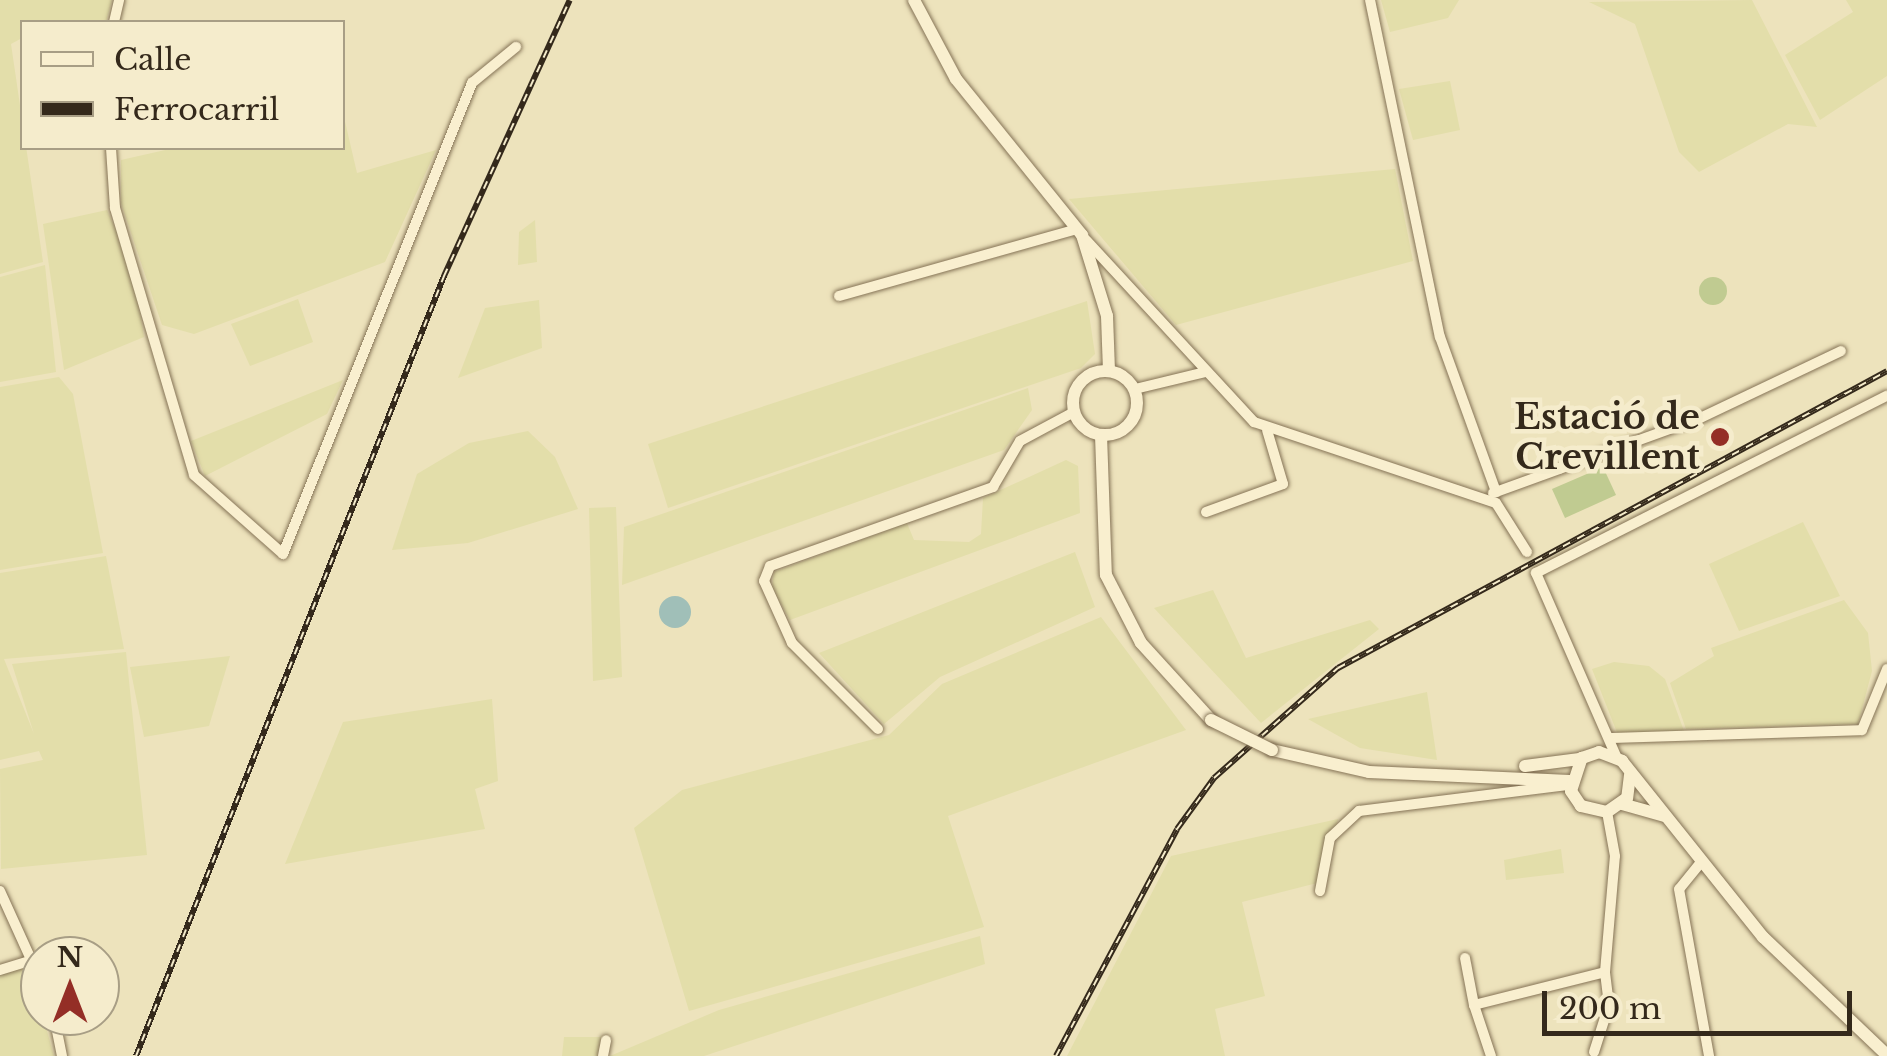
<!DOCTYPE html>
<meta charset="utf-8">
<style>
body{margin:0}
#map{position:relative;width:1887px;height:1056px;overflow:hidden;background:#ede3bc;font-family:"Libre Baskerville",serif}
div>[style]{position:absolute}
.farmland>*{inset:0;background:#e3deaa}
.green>*{inset:0;background:#c0cb91}
.round{border-radius:50%}
.water>*{inset:0;background:#a0bfb8}
.roads{filter:drop-shadow(0 0 2px #857356) drop-shadow(0 0 2px #857356)}
.minor>*{height:10px;margin:-5px;padding:0 5px;transform-origin:5px;border-radius:5px;background:#f9efcf}
.tertiary>*{height:12px;margin:-6px;padding:0 6px;transform-origin:6px;border-radius:6px;background:#f9efcf}
.tertiary>.ring{margin:-6px;padding:0;box-sizing:content-box;background:none;border:12px solid #f9efcf;border-radius:50%}
.rail>*{height:6px;margin-top:-3px;transform-origin:0;background:repeating-linear-gradient(90deg,#f5eccc 0 8px,#34291b 0 16px);box-sizing:border-box;border-block:2px solid #34291b}
.bridges{filter:drop-shadow(0 0 2px #857356) drop-shadow(0 0 2px #857356)}
.tertiary-bridge>*{height:12px;margin:-6px;padding:0 6px;transform-origin:6px;border-radius:6px;background:#f9efcf}
.dots>*{width:28px;height:28px;translate:-50% -50%;box-sizing:border-box;border:5px solid #f5eccc;border-radius:50%}
span{translate:-50% -50%;white-space:nowrap;text-align:center;line-height:1.15;-webkit-text-stroke:9px #f5eccc;paint-order:stroke}
.poi-label{font-size:35px;color:#34291b;font-weight:700}
.right{translate:-100% -50%;text-align:right}
.legend{position:absolute;left:20px;top:20px;width:325px;height:130px;box-sizing:border-box;background:#f5eccc;border:2px solid #a89e85;margin:0;padding:12px 18px;list-style:none;font-size:30px;color:#34291b}
.legend li{display:flex;align-items:center;gap:20px;height:50px}
.legend b{width:50px;border:2px solid #a89e85}
.north{position:absolute;left:20px;top:936px;width:100px;height:100px;box-sizing:border-box;background:#f5eccc;border:2px solid #a89e85;border-radius:50%;rotate:0deg;font-size:28px;font-weight:700;line-height:40px;text-align:center;color:#34291b}
.north::after{content:'';display:block;margin:auto;width:35px;height:45px;background:#942e26;clip-path:polygon(50% 0,100% 100%,50% 72%,0 100%)}
.scale{position:absolute;left:1542px;top:991px;width:310px;height:45px;box-sizing:border-box;border:5px solid #34291b;border-top:0;padding-left:12px;font-size:30px;line-height:35px;white-space:nowrap;color:#34291b;-webkit-text-stroke:8px #f5eccc;paint-order:stroke}
</style>
<div id="map">
<div class="farmland">
<div style="clip-path:polygon(0 0,112px 0,106px 22px,22px 22px,22px 38px,11px 44px,43px 262px,0 274px)"></div>
<div style="clip-path:polygon(1381px 0,1459px 0,1448px 18px,1390px 32px)"></div>
<div style="clip-path:polygon(1752px 0,1817px 127px,1788px 124px,1699px 172px,1679px 152px,1635px 24px,1589px 2px)"></div>
<div style="clip-path:polygon(1846px 0,1887px 0,1887px 76px,1820px 120px,1785px 55px,1853px 12px)"></div>
<div style="clip-path:polygon(1450px 81px,1460px 130px,1413px 140px,1399px 89px)"></div>
<div style="clip-path:polygon(343px 113px,357px 173px,436px 150px,385px 262px,194px 334px,162px 325px,121px 203px,121px 160px,174px 148px,342px 148px)"></div>
<div style="clip-path:polygon(1395px 169px,1413px 261px,1176px 325px,1069px 199px)"></div>
<div style="clip-path:polygon(107px 210px,132px 266px,144px 337px,64px 370px,43px 224px)"></div>
<div style="clip-path:polygon(535px 220px,537px 262px,518px 265px,519px 232px)"></div>
<div style="clip-path:polygon(45px 265px,56px 372px,0 382px,0 277px)"></div>
<div style="clip-path:polygon(298px 299px,313px 342px,250px 366px,231px 324px)"></div>
<div style="clip-path:polygon(539px 300px,542px 348px,458px 378px,485px 308px)"></div>
<div style="clip-path:polygon(1087px 301px,1095px 354px,1081px 368px,668px 508px,648px 444px)"></div>
<div style="clip-path:polygon(59px 377px,73px 394px,103px 553px,0 570px,0 387px)"></div>
<div style="clip-path:polygon(343px 380px,327px 414px,205px 476px,191px 441px)"></div>
<div style="clip-path:polygon(1028px 388px,1032px 410px,1004px 450px,622px 585px,624px 527px)"></div>
<div style="clip-path:polygon(528px 431px,555px 457px,578px 509px,468px 543px,392px 550px,417px 474px,469px 443px)"></div>
<div style="clip-path:polygon(1066px 460px,1078px 466px,1080px 513px,790px 620px,772px 588px,774px 572px,907px 523px,914px 540px,969px 542px,981px 534px,983px 498px)"></div>
<div style="clip-path:polygon(616px 507px,622px 677px,593px 681px,589px 508px)"></div>
<div style="clip-path:polygon(1803px 522px,1840px 596px,1739px 631px,1709px 564px)"></div>
<div style="clip-path:polygon(1075px 552px,1095px 607px,940px 677px,884px 724px,819px 653px)"></div>
<div style="clip-path:polygon(106px 556px,124px 649px,4px 659px,34px 734px,12px 664px,126px 652px,147px 855px,1px 869px,0 769px,43px 760px,39px 751px,0 760px,0 573px)"></div>
<div style="clip-path:polygon(1213px 590px,1246px 658px,1370px 620px,1379px 629px,1261px 723px,1154px 608px)"></div>
<div style="clip-path:polygon(1844px 600px,1868px 633px,1872px 671px,1858px 724px,1686px 729px,1670px 683px,1714px 656px,1711px 648px)"></div>
<div style="clip-path:polygon(1101px 617px,1186px 730px,948px 816px,984px 927px,689px 1011px,634px 828px,682px 790px,889px 735px,942px 684px)"></div>
<div style="clip-path:polygon(230px 656px,209px 726px,144px 737px,130px 667px)"></div>
<div style="clip-path:polygon(1614px 662px,1649px 666px,1665px 679px,1684px 731px,1618px 735px,1592px 669px)"></div>
<div style="clip-path:polygon(1427px 692px,1437px 760px,1360px 748px,1308px 719px)"></div>
<div style="clip-path:polygon(492px 699px,498px 781px,475px 789px,485px 829px,285px 864px,343px 722px)"></div>
<div style="clip-path:polygon(1338px 819px,1325px 881px,1242px 902px,1265px 996px,1215px 1009px,1225px 1056px,1067px 1056px,1171px 856px)"></div>
<div style="clip-path:polygon(1561px 849px,1564px 873px,1506px 880px,1504px 860px)"></div>
<div style="clip-path:polygon(980px 936px,985px 964px,704px 1056px,610px 1056px,719px 1010px)"></div>
<div style="clip-path:polygon(28px 964px,54px 1056px,0 1056px,0 974px)"></div>
<div style="clip-path:polygon(564px 1037px,601px 1037px,598px 1056px,562px 1056px)"></div>
</div>
<div class="green">
<div class="round" style="left:1699px;top:277px;width:28px;height:28px"></div>
<div style="clip-path:polygon(1603px 467px,1616px 495px,1565px 518px,1552px 489px)"></div>
</div>
<div class="water">
<div class="round" style="left:659px;top:596px;width:32px;height:32px"></div>
</div>
<div class="roads">
<div class="minor">
<div style="left:1370px;top:0;width:344px;rotate:78.3deg"></div>
<div style="left:1440px;top:337px;width:165px;rotate:70.1deg"></div>
<div style="left:114px;top:22px;width:23px;rotate:-77deg"></div>
<div style="left:111px;top:148px;width:60px;rotate:86.2deg"></div>
<div style="left:115px;top:208px;width:278px;rotate:73.5deg"></div>
<div style="left:194px;top:475px;width:119px;rotate:41.6deg"></div>
<div style="left:283px;top:554px;width:508px;rotate:-68.14deg"></div>
<div style="left:472px;top:83px;width:57px;rotate:-39.3deg"></div>
<div style="left:1086px;top:240px;width:248px;rotate:47.3deg"></div>
<div style="left:1254px;top:422px;width:255px;rotate:18.5deg"></div>
<div style="left:1496px;top:503px;width:58px;rotate:57.7deg"></div>
<div style="left:839px;top:296px;width:247px;rotate:-15.7deg"></div>
<div style="left:1135px;top:389px;width:73px;rotate:-13.5deg"></div>
<div style="left:1493px;top:493px;width:220px;rotate:-19.9deg"></div>
<div style="left:1700px;top:418px;width:156px;rotate:-25.4deg"></div>
<div style="left:1206px;top:512px;width:82px;rotate:-20deg"></div>
<div style="left:1283px;top:484px;width:56px;rotate:-106.5deg"></div>
<div style="left:878px;top:729px;width:122px;rotate:-135deg"></div>
<div style="left:792px;top:643px;width:68px;rotate:-114.3deg"></div>
<div style="left:764px;top:581px;width:16px;rotate:-68deg"></div>
<div style="left:770px;top:566px;width:237px;rotate:-19.5deg"></div>
<div style="left:993px;top:487px;width:53px;rotate:-59.6deg"></div>
<div style="left:1020px;top:441px;width:61px;rotate:-28.2deg"></div>
<div style="left:1609px;top:738px;width:253px;rotate:-1.8deg"></div>
<div style="left:1862px;top:730px;width:66px;rotate:-67.7deg"></div>
<div style="left:1616px;top:756px;width:200px;rotate:-113.6deg"></div>
<div style="left:1536px;top:573px;width:393px;rotate:-26.8deg"></div>
<div style="left:1702px;top:861px;width:36px;rotate:129deg"></div>
<div style="left:1679px;top:889px;width:170px;rotate:79.8deg"></div>
<div style="left:0;top:891px;width:97px;rotate:65.6deg"></div>
<div style="left:1320px;top:891px;width:54px;rotate:-79.3deg"></div>
<div style="left:1330px;top:838px;width:40px;rotate:-43deg"></div>
<div style="left:1359px;top:811px;width:212px;rotate:-7.1deg"></div>
<div style="left:1465px;top:958px;width:48px;rotate:79.2deg"></div>
<div style="left:0;top:970px;width:34px;rotate:-17deg"></div>
<div style="left:54px;top:1016px;width:41px;rotate:78.7deg"></div>
<div style="left:1594px;top:1052px;width:49px;rotate:-72.3deg"></div>
<div style="left:1609px;top:1005px;width:33px;rotate:-97deg"></div>
<div style="left:603px;top:1056px;width:16px;rotate:-79deg"></div>
<div style="left:1491px;top:1056px;width:54px;rotate:-108.4deg"></div>
<div style="left:1474px;top:1005px;width:135px;rotate:-14.1deg"></div>
<div style="left:1605px;top:972px;width:116px;rotate:-85.1deg"></div>
<div style="left:1615px;top:856px;width:45px;rotate:-100.3deg"></div>
</div>
<div class="tertiary">
<div style="left:914px;top:0;width:89px;rotate:62deg"></div>
<div style="left:956px;top:79px;width:201px;rotate:51.1deg"></div>
<div style="left:1082px;top:235px;width:85px;rotate:72.8deg"></div>
<div style="left:1107px;top:316px;width:54px;rotate:87.9deg"></div>
<div class="ring" style="left:1073px;top:371px;width:52px;height:52px"></div>
<div style="left:1101px;top:435px;width:140px;rotate:88deg"></div>
<div style="left:1106px;top:575px;width:76px;rotate:62.8deg"></div>
<div style="left:1141px;top:643px;width:104px;rotate:47.7deg"></div>
<div style="left:1272px;top:750px;width:99px;rotate:12.8deg"></div>
<div style="left:1369px;top:772px;width:201px;rotate:2.6deg"></div>
<div style="left:1525px;top:766px;width:55px;rotate:-7.3deg"></div>
<div style="left:1630px;top:775px;width:23px;rotate:97deg"></div>
<div style="left:1627px;top:798px;width:24px;rotate:145deg"></div>
<div style="left:1607px;top:812px;width:27px;rotate:-167deg"></div>
<div style="left:1581px;top:806px;width:18px;rotate:-124deg"></div>
<div style="left:1571px;top:791px;width:35px;rotate:-72deg"></div>
<div style="left:1582px;top:758px;width:18px;rotate:-19deg"></div>
<div style="left:1599px;top:752px;width:25px;rotate:21deg"></div>
<div style="left:1622px;top:761px;width:226px;rotate:51.3deg"></div>
<div style="left:1763px;top:937px;width:171px;rotate:43.6deg"></div>
<div style="left:1622px;top:804px;width:45px;rotate:15.6deg"></div>
</div>
</div>
<div class="rail">
<div style="left:136px;top:1056px;width:839px;rotate:-68.45deg"></div>
<div style="left:444px;top:276px;width:303px;rotate:-65.5deg"></div>
<div style="left:1056px;top:1056px;width:257px;rotate:-61.9deg"></div>
<div style="left:1177px;top:829px;width:63px;rotate:-54deg"></div>
<div style="left:1214px;top:778px;width:166px;rotate:-41.6deg"></div>
<div style="left:1338px;top:668px;width:624px;rotate:-28.41deg"></div>
</div>
<div class="bridges">
<div class="tertiary-bridge">
<div style="left:1211px;top:720px;width:68px;rotate:26.2deg"></div>
</div>
</div>
<div class="dots">
<div style="left:1720px;top:437px;background:#942e26"></div>
</div>
<div class="poi-label">
<span class="right" style="left:1700px;top:437px">Estació de<br>Crevillent</span>
</div>
<ul class="legend">
<li><b style="height:12px;background:#f9efcf"></b>Calle</li>
<li><b style="height:12px;background:#34291b"></b>Ferrocarril</li>
</ul>
<div class="north">N</div>
<div class="scale">200 m</div>
</div>
